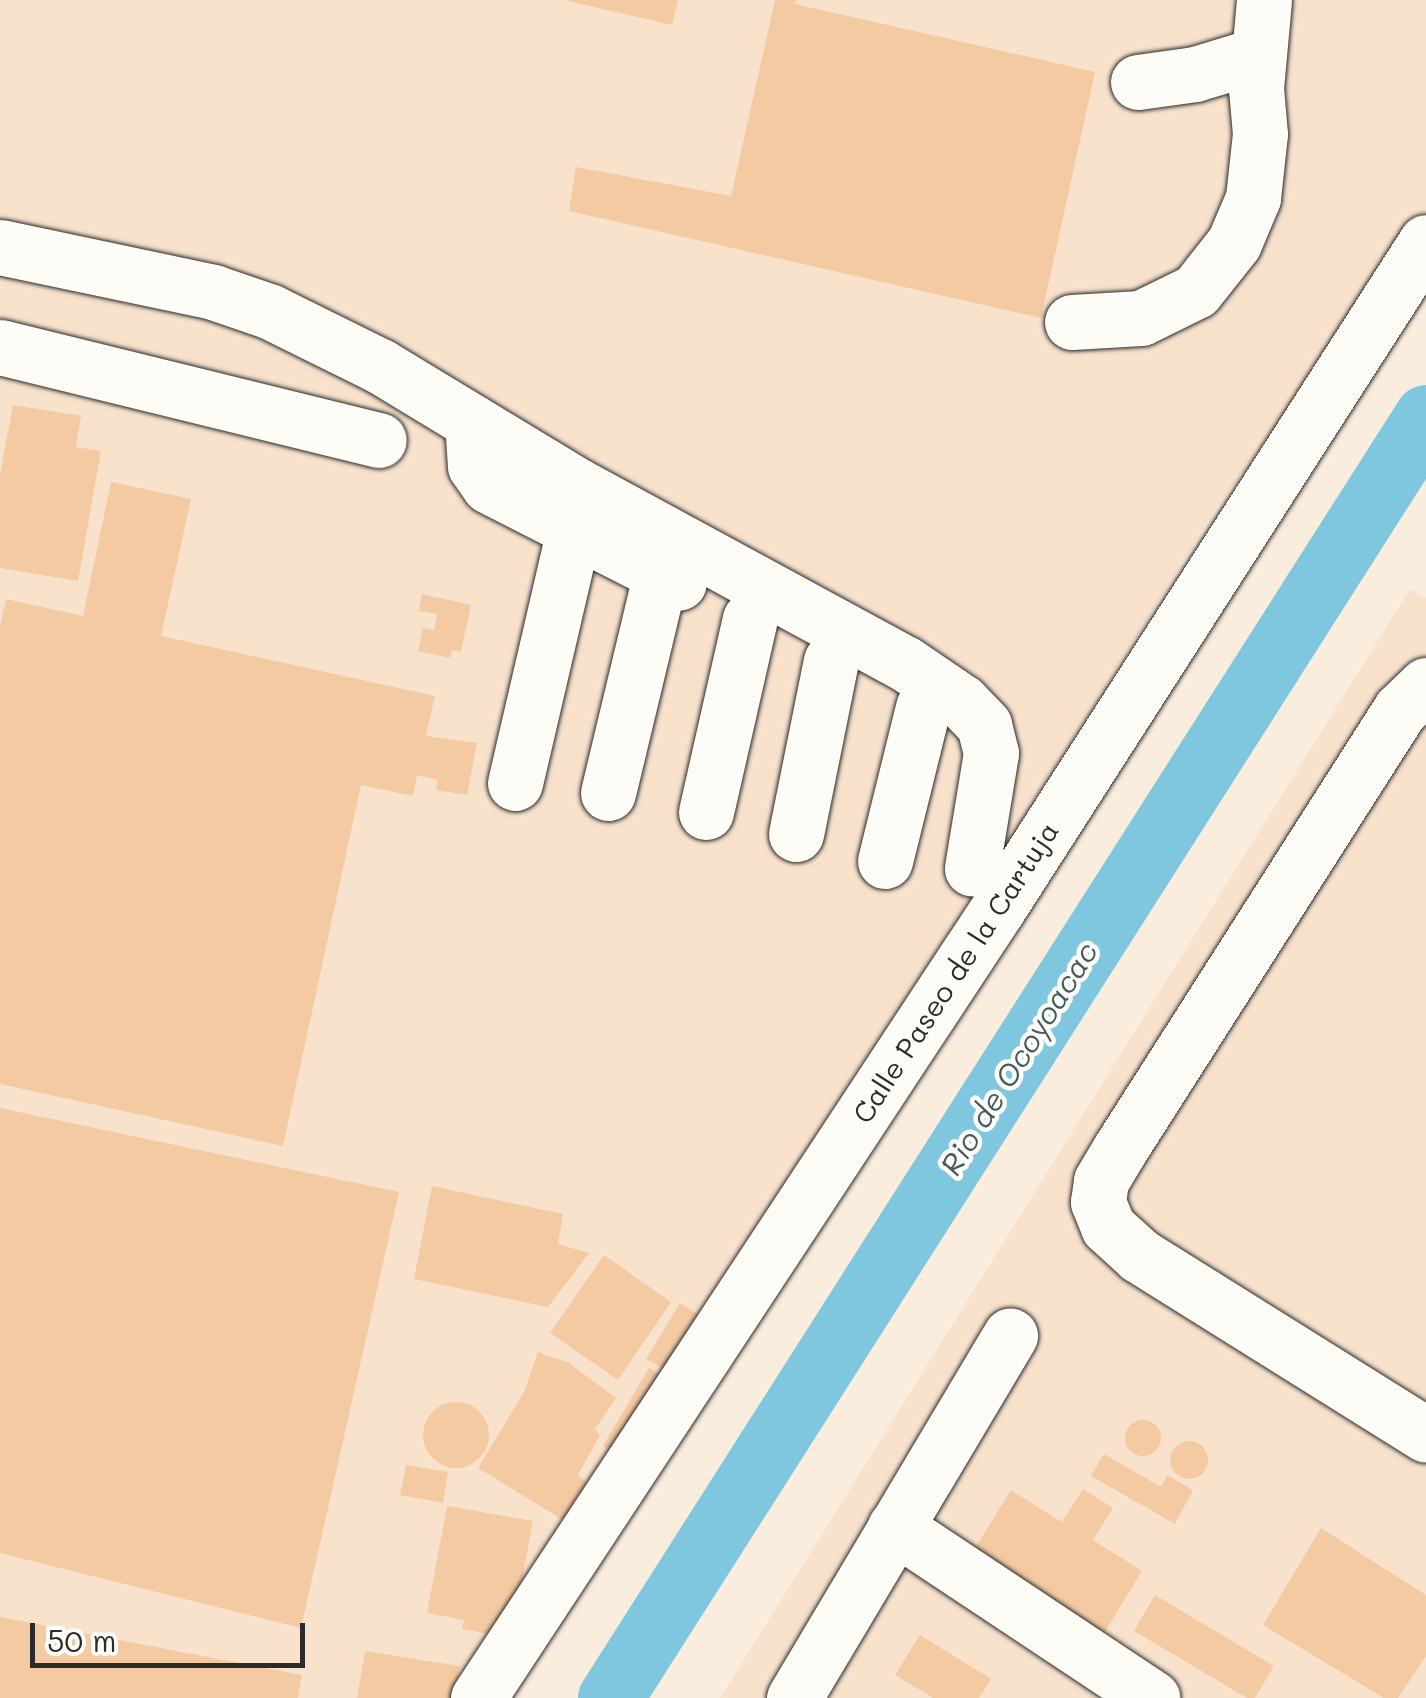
<!DOCTYPE html>
<style>
body{margin:0}
#map{position:relative;width:1426px;height:1698px;overflow:hidden;background:#faedde;font-family:Mali,sans-serif}
div>[style]{position:absolute}
.built>*{inset:0;background:#f8e2cc}
.river>*{height:65px;margin:-32.5px;padding:0 32.5px;transform-origin:32.5px;border-radius:32.5px;background:#7ec7df}
.building>*{inset:0;background:#f4caa3}
.round{border-radius:50%}
.roads{filter:drop-shadow(0 0 2px #2b2b2b) drop-shadow(0 0 2px #2b2b2b)}
.minor>*{height:55px;margin:-27.5px;padding:0 27.5px;transform-origin:27.5px;border-radius:27.5px;background:#fdfcf7}
span{translate:-50% -50%;white-space:nowrap;text-align:center;line-height:1.15;-webkit-text-stroke:9px #fdfcf7;paint-order:stroke}
.street-label{font-size:28px;color:#2b2b2b}
.water-label{font-size:30px;color:#445a61;font-style:italic}
.scale{position:absolute;left:30px;top:1623px;width:275px;height:45px;box-sizing:border-box;border:5px solid #2b2b2b;border-top:0;padding-left:12px;font-size:30px;line-height:35px;white-space:nowrap;color:#2b2b2b;-webkit-text-stroke:8px #fdfcf7;paint-order:stroke}
</style>
<div id="map">
<div class="built">
<div style="clip-path:polygon(0 0,1426px 0,1426px 219px,1217px 507px,744px 1266px,504px 1698px,0 1698px)"></div>
<div style="clip-path:polygon(1410px 589px,1426px 598px,1426px 1698px,720px 1698px)"></div>
</div>
<div class="river">
<div style="left:610px;top:1698px;width:1519px;rotate:-57.5deg"></div>
</div>
<div class="building">
<div style="clip-path:polygon(564px 0,678px 0,672px 25px)"></div>
<div style="clip-path:polygon(775px 0,796px 0,795px 4px,1095px 72px,1041px 318px,569px 211px,576px 167px,731px 196px)"></div>
<div style="clip-path:polygon(13px 405px,81px 416px,76px 447px,101px 451px,78px 581px,0 568px,0 475px)"></div>
<div style="clip-path:polygon(111px 482px,191px 499px,161px 636px,435px 696px,426px 736px,477px 743px,467px 795px,436px 790px,438px 780px,417px 775px,413px 796px,361px 785px,283px 1146px,0 1084px,0 627px,6px 599px,83px 616px)"></div>
<div style="clip-path:polygon(422px 594px,471px 605px,461px 652px,452px 650px,450px 658px,418px 651px,423px 628px,434px 630px,437px 614px,419px 611px)"></div>
<div style="clip-path:polygon(0 1108px,399px 1192px,301px 1628px,0 1553px)"></div>
<div style="clip-path:polygon(432px 1186px,563px 1214px,558px 1244px,589px 1253px,548px 1307px,414px 1279px)"></div>
<div style="clip-path:polygon(604px 1255px,671px 1302px,618px 1380px,550px 1333px)"></div>
<div style="clip-path:polygon(680px 1303px,709px 1321px,676px 1376px,646px 1359px)"></div>
<div style="clip-path:polygon(538px 1352px,569px 1363px,616px 1398px,595px 1429px,600px 1435px,578px 1475px,597px 1491px,576px 1528px,478px 1468px,524px 1392px)"></div>
<div style="clip-path:polygon(649px 1368px,671px 1381px,624px 1459px,603px 1446px)"></div>
<div class="round" style="left:423px;top:1402px;width:66px;height:66px"></div>
<div class="round" style="left:1125px;top:1420px;width:36px;height:36px"></div>
<div class="round" style="left:1170px;top:1441px;width:38px;height:38px"></div>
<div style="clip-path:polygon(1104px 1454px,1161px 1487px,1167px 1475px,1193px 1490px,1175px 1524px,1091px 1476px)"></div>
<div style="clip-path:polygon(406px 1465px,448px 1472px,443px 1503px,400px 1495px)"></div>
<div style="clip-path:polygon(1083px 1489px,1113px 1508px,1093px 1540px,1142px 1571px,1100px 1640px,969px 1558px,1011px 1490px,1062px 1522px)"></div>
<div style="clip-path:polygon(447px 1506px,533px 1521px,511px 1638px,462px 1629px,464px 1620px,427px 1613px)"></div>
<div style="clip-path:polygon(1321px 1528px,1426px 1595px,1426px 1656px,1398px 1698px,1384px 1698px,1263px 1625px)"></div>
<div style="clip-path:polygon(1155px 1595px,1274px 1666px,1255px 1698px,1247px 1698px,1134px 1631px)"></div>
<div style="clip-path:polygon(0 1617px,302px 1675px,298px 1698px,0 1698px)"></div>
<div style="clip-path:polygon(920px 1635px,991px 1679px,979px 1698px,933px 1698px,895px 1675px)"></div>
<div style="clip-path:polygon(365px 1651px,460px 1666px,454px 1698px,357px 1698px)"></div>
</div>
<div class="roads">
<div class="minor">
<div style="left:1138px;top:82px;width:58px;rotate:-8deg"></div>
<div style="left:1195px;top:74px;width:66px;rotate:-16.8deg"></div>
<div style="left:0;top:247px;width:218px;rotate:11.9deg"></div>
<div style="left:213px;top:292px;width:61px;rotate:19deg"></div>
<div style="left:271px;top:312px;width:122px;rotate:26.4deg"></div>
<div style="left:380px;top:366px;width:232px;rotate:31.2deg"></div>
<div style="left:578px;top:486px;width:373px;rotate:28.5deg"></div>
<div style="left:906px;top:664px;width:68px;rotate:34.2deg"></div>
<div style="left:962px;top:702px;width:32px;rotate:46deg"></div>
<div style="left:984px;top:725px;width:29px;rotate:76deg"></div>
<div style="left:991px;top:753px;width:117px;rotate:99.4deg"></div>
<div style="left:1072px;top:322px;width:69px;rotate:-3.3deg"></div>
<div style="left:1141px;top:318px;width:61px;rotate:-26.1deg"></div>
<div style="left:1196px;top:291px;width:61px;rotate:-51.6deg"></div>
<div style="left:1234px;top:243px;width:49px;rotate:-67.1deg"></div>
<div style="left:1253px;top:198px;width:64px;rotate:-83.8deg"></div>
<div style="left:1260px;top:134px;width:46px;rotate:-95deg"></div>
<div style="left:1256px;top:88px;width:88px;rotate:-84.8deg"></div>
<div style="left:0;top:347px;width:390px;rotate:13.8deg"></div>
<div style="left:472px;top:422px;width:44px;rotate:86.1deg"></div>
<div style="left:475px;top:466px;width:24px;rotate:55deg"></div>
<div style="left:489px;top:486px;width:213px;rotate:27deg"></div>
<div style="left:1426px;top:685px;width:36px;rotate:136deg"></div>
<div style="left:1400px;top:710px;width:521px;rotate:122.53deg"></div>
<div style="left:1120px;top:1149px;width:37px;rotate:121deg"></div>
<div style="left:1101px;top:1181px;width:21px;rotate:98deg"></div>
<div style="left:1098px;top:1202px;width:27px;rotate:68deg"></div>
<div style="left:1108px;top:1227px;width:43px;rotate:42.2deg"></div>
<div style="left:1140px;top:1256px;width:337px;rotate:32deg"></div>
<div style="left:515px;top:783px;width:261px;rotate:-76.9deg"></div>
<div style="left:608px;top:793px;width:226px;rotate:-76.5deg"></div>
<div style="left:706px;top:812px;width:198px;rotate:-77.2deg"></div>
<div style="left:796px;top:834px;width:177px;rotate:-78.6deg"></div>
<div style="left:885px;top:861px;width:159px;rotate:-76.1deg"></div>
<div style="left:895px;top:1527px;width:309px;rotate:33.6deg"></div>
<div style="left:478px;top:1698px;width:947px;rotate:-56.63deg"></div>
<div style="left:999px;top:907px;width:790px;rotate:-57.3deg"></div>
<div style="left:794px;top:1698px;width:422px;rotate:-59.2deg"></div>
</div>
</div>
<div class="street-label">
<span style="left:955px;top:972px;rotate:-57deg">Calle Paseo de la Cartuja</span>
</div>
<div class="water-label">
<span style="left:1018px;top:1058px;rotate:-58deg">Rio de Ocoyoacac</span>
</div>
<div class="scale">50 m</div>
</div>
